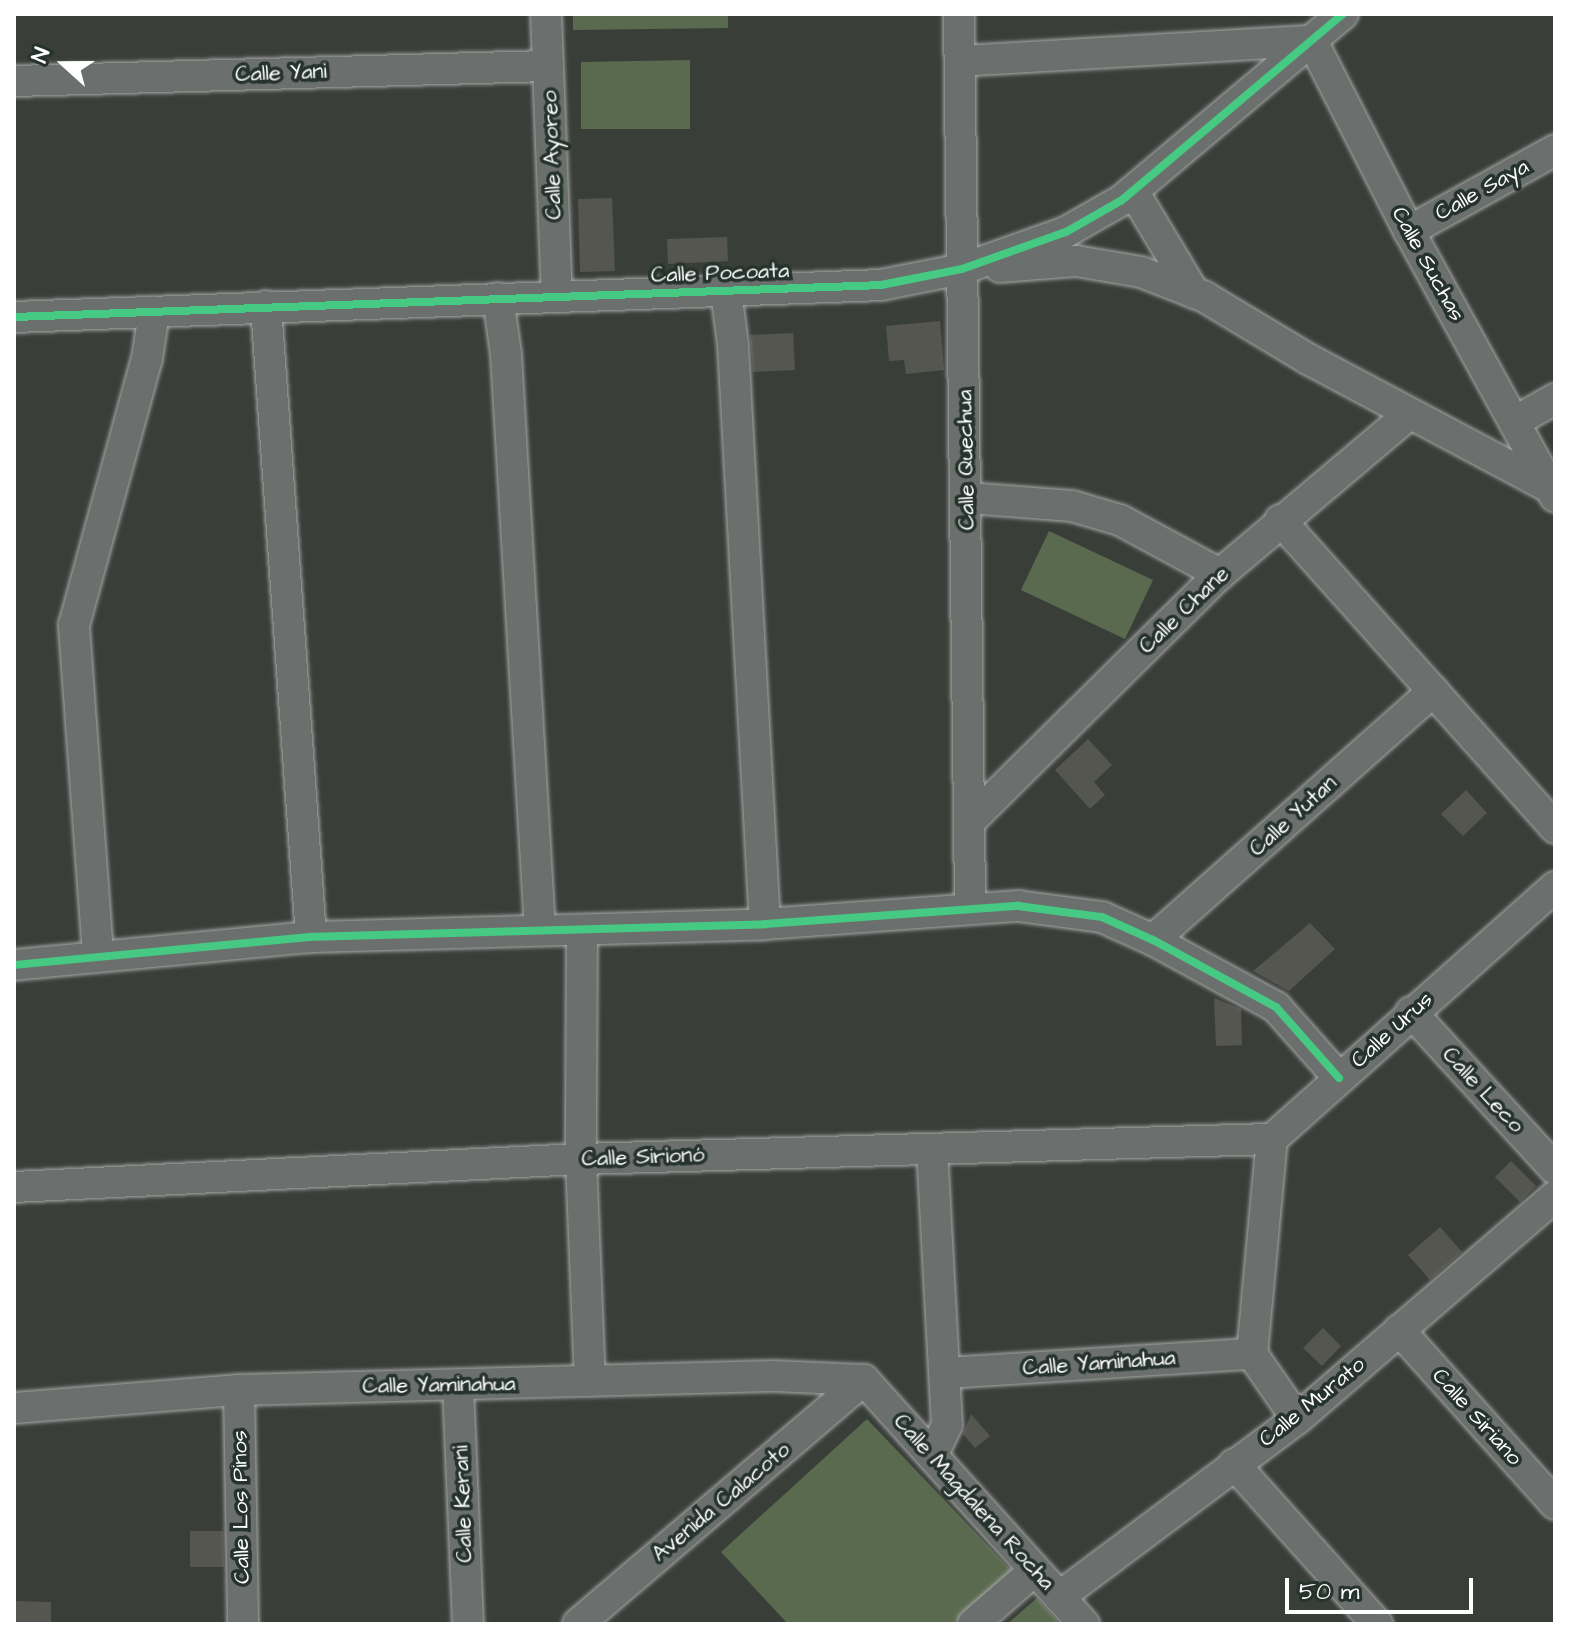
<!DOCTYPE html>
<meta charset="utf-8">
<style>
body{margin:0}
#map{position:relative;width:1569px;height:1638px;overflow:hidden;background:#3a3e39;font-family:"Architects Daughter",sans-serif}
div>[style]{position:absolute}
.green>*{inset:0;background:#5a6a4f}
.building>*{inset:0;background:#565651}
.roads{filter:drop-shadow(0 0 2px #a6a8a6) drop-shadow(0 0 2px #a6a8a6)}
.minor>*{height:30px;margin:-15px;padding:0 15px;transform-origin:15px;border-radius:15px;background:#6b6f6d}
.cycleway>*{height:8px;margin:-4px;padding:0 4px;transform-origin:4px;border-radius:4px;background:#46c982}
span{translate:-50% -50%;white-space:nowrap;text-align:center;line-height:1.15;-webkit-text-stroke:7px #26332d;paint-order:stroke}
.street-label{font-size:22px;color:#fff}
.frame{position:absolute;inset:0;border:16px solid #fff;pointer-events:none}
.north{position:absolute;left:24px;top:24px;width:80px;height:80px;-webkit-text-stroke:6px #26332d;paint-order:stroke;rotate:291deg;font-size:22px;font-weight:700;line-height:32px;text-align:center;color:#fff}
.north::after{content:'';display:block;margin:auto;width:28px;height:36px;background:#fff;clip-path:polygon(50% 0,100% 100%,50% 72%,0 100%)}
.scale{position:absolute;left:1285px;top:1578px;width:188px;height:36px;box-sizing:border-box;border:4px solid #fff;border-top:0;padding-left:10px;font-size:24px;line-height:28px;white-space:nowrap;color:#fff;-webkit-text-stroke:6px #26332d;paint-order:stroke}
</style>
<div id="map">
<div class="green">
<div style="clip-path:polygon(573px 14px,728px 14px,728px 28px,573px 30px)"></div>
<div style="clip-path:polygon(690px 60px,690px 129px,581px 129px,581px 62px)"></div>
<div style="clip-path:polygon(1049px 531px,1153px 580px,1125px 639px,1021px 590px)"></div>
<div style="clip-path:polygon(867px 1419px,1013px 1572px,953px 1624px,788px 1624px,721px 1552px)"></div>
<div style="clip-path:polygon(1037px 1598px,1060px 1624px,1007px 1624px)"></div>
</div>
<div class="building">
<div style="clip-path:polygon(612px 198px,615px 271px,580px 272px,578px 199px)"></div>
<div style="clip-path:polygon(727px 237px,728px 261px,668px 264px,667px 239px)"></div>
<div style="clip-path:polygon(940px 321px,944px 370px,906px 374px,904px 360px,889px 361px,886px 326px)"></div>
<div style="clip-path:polygon(793px 333px,795px 370px,753px 372px,750px 335px)"></div>
<div style="clip-path:polygon(1088px 739px,1112px 765px,1094px 782px,1105px 795px,1090px 809px,1055px 770px)"></div>
<div style="clip-path:polygon(1466px 790px,1487px 813px,1463px 836px,1441px 814px)"></div>
<div style="clip-path:polygon(1310px 923px,1335px 949px,1289px 991px,1253px 971px)"></div>
<div style="clip-path:polygon(1214px 998px,1241px 1009px,1242px 1045px,1216px 1046px)"></div>
<div style="clip-path:polygon(1511px 1161px,1536px 1186px,1520px 1202px,1495px 1177px)"></div>
<div style="clip-path:polygon(1440px 1227px,1462px 1252px,1430px 1280px,1408px 1255px)"></div>
<div style="clip-path:polygon(1323px 1328px,1341px 1346px,1322px 1366px,1303px 1348px)"></div>
<div style="clip-path:polygon(971px 1414px,990px 1436px,975px 1448px,963px 1434px)"></div>
<div style="clip-path:polygon(190px 1531px,223px 1531px,224px 1567px,190px 1567px)"></div>
<div style="clip-path:polygon(14px 1601px,51px 1602px,51px 1624px,15px 1624px)"></div>
</div>
<div class="roads">
<div class="minor">
<div style="left:546px;top:14px;width:282px;rotate:87.8deg"></div>
<div style="left:959px;top:14px;width:892px;rotate:89.29deg"></div>
<div style="left:960px;top:61px;width:353px;rotate:-3.3deg"></div>
<div style="left:1312px;top:41px;width:213px;rotate:63deg"></div>
<div style="left:1409px;top:231px;width:303px;rotate:61.2deg"></div>
<div style="left:14px;top:81px;width:534px;rotate:-1.61deg"></div>
<div style="left:1133px;top:191px;width:119px;rotate:59.1deg"></div>
<div style="left:1409px;top:231px;width:167px;rotate:-29deg"></div>
<div style="left:1000px;top:267px;width:76px;rotate:-4.5deg"></div>
<div style="left:1076px;top:261px;width:66px;rotate:9.6deg"></div>
<div style="left:1141px;top:272px;width:69px;rotate:21.3deg"></div>
<div style="left:1205px;top:297px;width:120px;rotate:31deg"></div>
<div style="left:1308px;top:359px;width:273px;rotate:28deg"></div>
<div style="left:726px;top:291px;width:54px;rotate:82.6deg"></div>
<div style="left:733px;top:345px;width:580px;rotate:86.84deg"></div>
<div style="left:498px;top:298px;width:57px;rotate:81.9deg"></div>
<div style="left:506px;top:354px;width:576px;rotate:86.62deg"></div>
<div style="left:266px;top:306px;width:633px;rotate:85.92deg"></div>
<div style="left:14px;top:317px;width:868px;rotate:-2.11deg"></div>
<div style="left:881px;top:285px;width:83px;rotate:-11.2deg"></div>
<div style="left:962px;top:269px;width:110px;rotate:-19.6deg"></div>
<div style="left:1066px;top:232px;width:64px;rotate:-29.7deg"></div>
<div style="left:1122px;top:200px;width:289px;rotate:-40.1deg"></div>
<div style="left:1516px;top:421px;width:45px;rotate:-29.4deg"></div>
<div style="left:968px;top:498px;width:104px;rotate:4.4deg"></div>
<div style="left:1072px;top:506px;width:50px;rotate:16.3deg"></div>
<div style="left:1120px;top:520px;width:114px;rotate:28.4deg"></div>
<div style="left:1280px;top:520px;width:413px;rotate:48.2deg"></div>
<div style="left:971px;top:820px;width:350px;rotate:-44.7deg"></div>
<div style="left:1220px;top:574px;width:248px;rotate:-40.2deg"></div>
<div style="left:582px;top:930px;width:229px;rotate:90.3deg"></div>
<div style="left:581px;top:1159px;width:222px;rotate:87.7deg"></div>
<div style="left:1153px;top:940px;width:375px;rotate:-41.6deg"></div>
<div style="left:98px;top:954px;width:330px;rotate:-94.2deg"></div>
<div style="left:74px;top:625px;width:276px;rotate:-74.7deg"></div>
<div style="left:147px;top:359px;width:48px;rotate:-81.5deg"></div>
<div style="left:14px;top:965px;width:298px;rotate:-5.4deg"></div>
<div style="left:311px;top:937px;width:454px;rotate:-1.6deg"></div>
<div style="left:765px;top:924px;width:254px;rotate:-4.1deg"></div>
<div style="left:1018px;top:906px;width:85px;rotate:7.5deg"></div>
<div style="left:1102px;top:917px;width:56px;rotate:24.3deg"></div>
<div style="left:1153px;top:940px;width:140px;rotate:28.6deg"></div>
<div style="left:1276px;top:1007px;width:95px;rotate:48.4deg"></div>
<div style="left:1411px;top:1012px;width:213px;rotate:47.5deg"></div>
<div style="left:932px;top:1149px;width:276px;rotate:86.9deg"></div>
<div style="left:947px;top:1425px;width:34px;rotate:116deg"></div>
<div style="left:14px;top:1187px;width:568px;rotate:-2.83deg"></div>
<div style="left:581px;top:1159px;width:691px;rotate:-1.66deg"></div>
<div style="left:1399px;top:1330px;width:234px;rotate:48.1deg"></div>
<div style="left:946px;top:1373px;width:307px;rotate:-3.6deg"></div>
<div style="left:864px;top:1380px;width:329px;rotate:48deg"></div>
<div style="left:458px;top:1385px;width:239px;rotate:87.6deg"></div>
<div style="left:239px;top:1390px;width:234px;rotate:89deg"></div>
<div style="left:14px;top:1408px;width:226px;rotate:-4.6deg"></div>
<div style="left:239px;top:1390px;width:535px;rotate:-1.5deg"></div>
<div style="left:774px;top:1376px;width:90px;rotate:2.5deg"></div>
<div style="left:1297px;top:1419px;width:79px;rotate:-124.7deg"></div>
<div style="left:1252px;top:1354px;width:216px;rotate:-84.7deg"></div>
<div style="left:1272px;top:1139px;width:379px;rotate:-41.7deg"></div>
<div style="left:1234px;top:1464px;width:215px;rotate:48.2deg"></div>
<div style="left:1059px;top:1597px;width:297px;rotate:-36.8deg"></div>
<div style="left:1297px;top:1419px;width:341px;rotate:-40.8deg"></div>
<div style="left:578px;top:1624px;width:376px;rotate:-40.5deg"></div>
<div style="left:973px;top:1624px;width:82px;rotate:-41.1deg"></div>
</div>
</div>
<div class="cycleway">
<div style="left:14px;top:317px;width:868px;rotate:-2.11deg"></div>
<div style="left:881px;top:285px;width:83px;rotate:-11.2deg"></div>
<div style="left:962px;top:269px;width:110px;rotate:-19.6deg"></div>
<div style="left:1066px;top:232px;width:64px;rotate:-29.7deg"></div>
<div style="left:1122px;top:200px;width:289px;rotate:-40.1deg"></div>
<div style="left:14px;top:965px;width:298px;rotate:-5.4deg"></div>
<div style="left:311px;top:937px;width:454px;rotate:-1.6deg"></div>
<div style="left:765px;top:924px;width:254px;rotate:-4.1deg"></div>
<div style="left:1018px;top:906px;width:85px;rotate:7.5deg"></div>
<div style="left:1102px;top:917px;width:56px;rotate:24.3deg"></div>
<div style="left:1153px;top:940px;width:140px;rotate:28.6deg"></div>
<div style="left:1276px;top:1007px;width:95px;rotate:48.4deg"></div>
</div>
<div class="street-label">
<span style="left:281px;top:73px;rotate:-2deg">Calle Yani</span>
<span style="left:552px;top:155px;rotate:-92deg">Calle Ayoreo</span>
<span style="left:1482px;top:190px;rotate:-29deg">Calle Saya</span>
<span style="left:1428px;top:264px;rotate:61deg">Calle Suchas</span>
<span style="left:720px;top:273px;rotate:-2deg">Calle Pocoata</span>
<span style="left:966px;top:460px;rotate:-91deg">Calle Quechua</span>
<span style="left:1184px;top:610px;rotate:-44deg">Calle Chane</span>
<span style="left:1293px;top:816px;rotate:-42deg">Calle Yutan</span>
<span style="left:1392px;top:1030px;rotate:-42deg">Calle Urus</span>
<span style="left:1483px;top:1090px;rotate:47deg">Calle Leco</span>
<span style="left:643px;top:1157px;rotate:-2deg">Calle Sirionó</span>
<span style="left:1099px;top:1363px;rotate:-4deg">Calle Yaminahua</span>
<span style="left:439px;top:1385px;rotate:-1deg">Calle Yaminahua</span>
<span style="left:1312px;top:1402px;rotate:-39deg">Calle Murato</span>
<span style="left:1477px;top:1417px;rotate:48deg">Calle Siriano</span>
<span style="left:721px;top:1502px;rotate:-40deg">Avenida Calacoto</span>
<span style="left:974px;top:1502px;rotate:48deg">Calle Magdalena Rocha</span>
<span style="left:463px;top:1504px;rotate:-92deg">Calle Kerani</span>
<span style="left:241px;top:1507px;rotate:-91deg">Calle Los Pinos</span>
</div>
<div class="frame"></div>
<div class="north">N</div>
<div class="scale">50 m</div>
</div>
